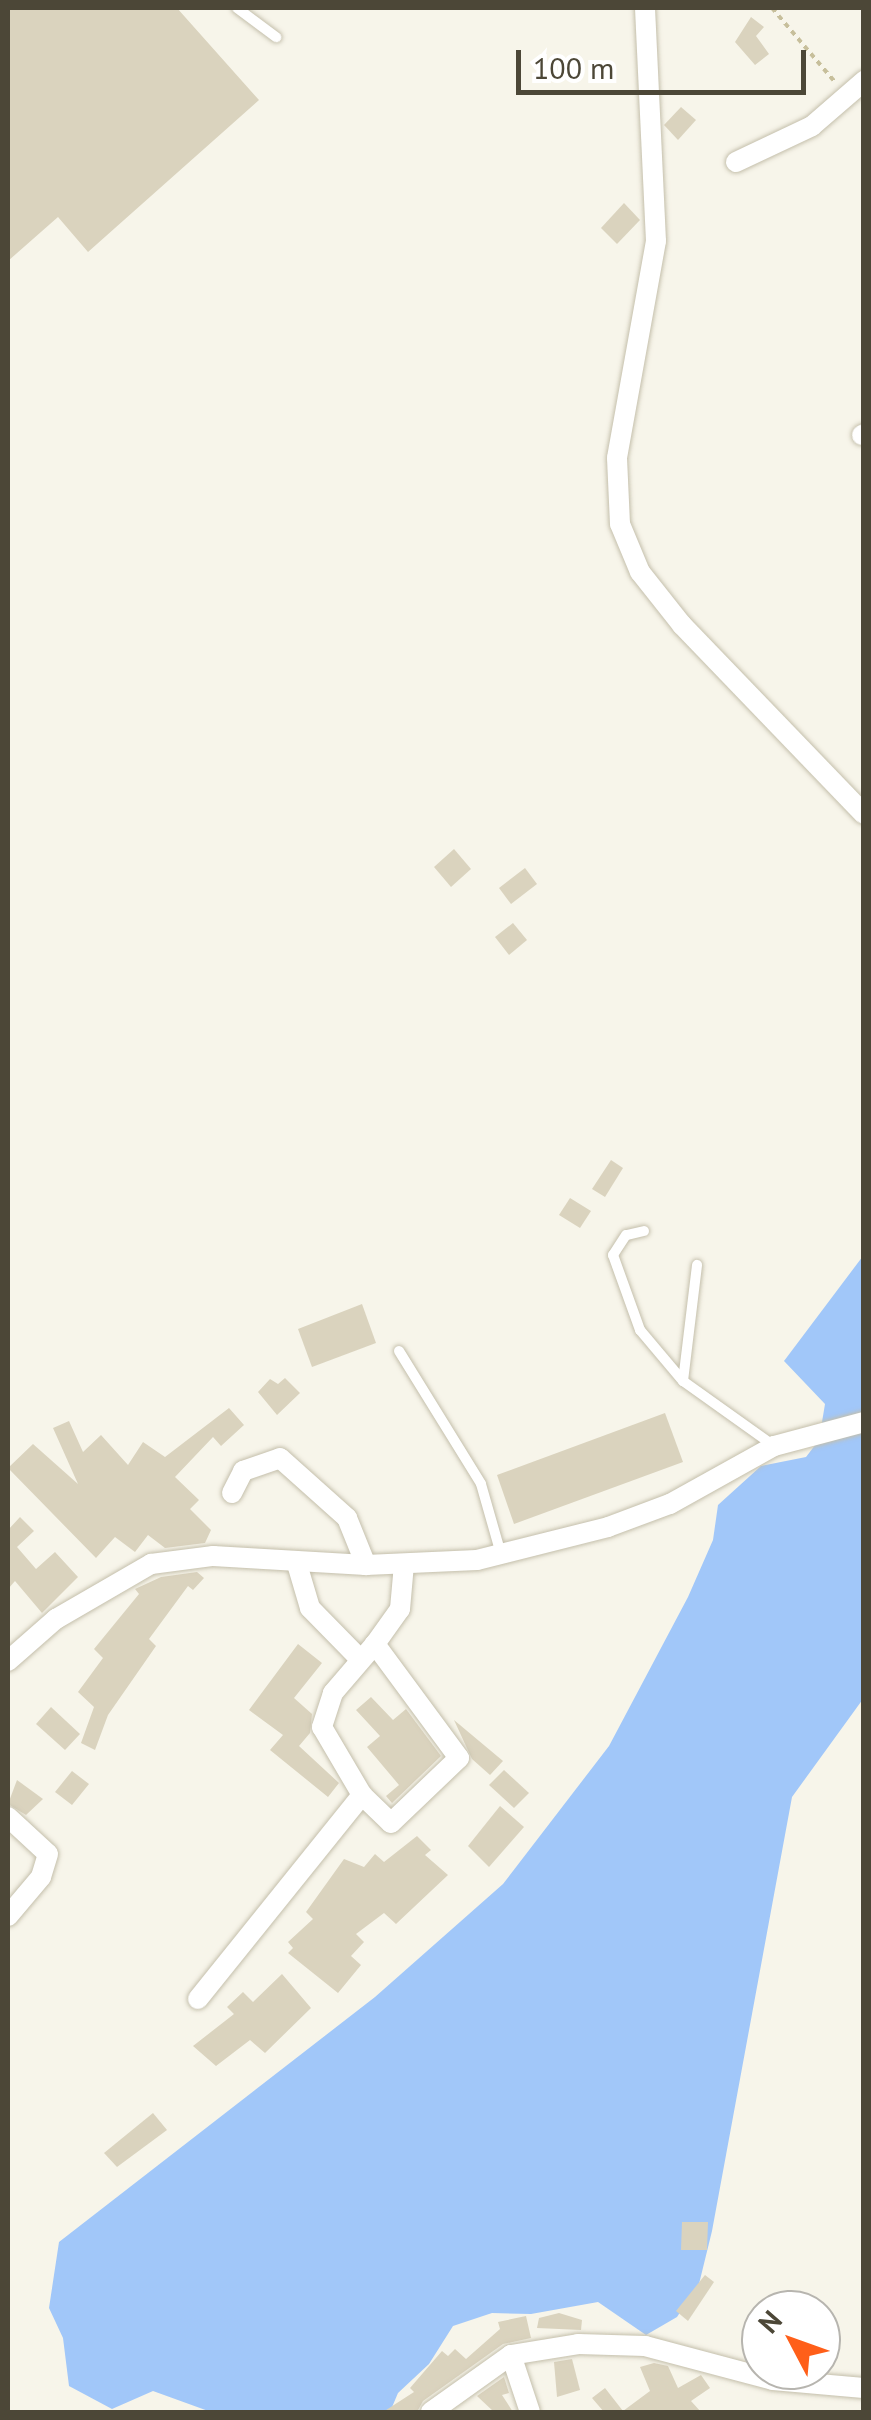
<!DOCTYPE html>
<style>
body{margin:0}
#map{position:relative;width:871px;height:2420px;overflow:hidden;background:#f7f5ea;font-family:"PT Sans",sans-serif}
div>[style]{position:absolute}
.water>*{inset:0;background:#a1c7f9}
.building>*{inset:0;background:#dad3be}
.path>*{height:4px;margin-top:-2px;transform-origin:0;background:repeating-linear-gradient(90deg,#c7bf9b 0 5px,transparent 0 10px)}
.roads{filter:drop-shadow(0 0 2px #c4bfab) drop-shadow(0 0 2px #c4bfab)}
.service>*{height:10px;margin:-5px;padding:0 5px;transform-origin:5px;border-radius:5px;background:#fff}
.minor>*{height:20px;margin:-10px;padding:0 10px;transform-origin:10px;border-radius:10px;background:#fff}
span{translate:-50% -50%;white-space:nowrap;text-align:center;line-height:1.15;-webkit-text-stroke:10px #fff;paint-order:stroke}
.frame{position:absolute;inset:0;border:10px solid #4c4737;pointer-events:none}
.north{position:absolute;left:741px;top:2290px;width:100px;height:100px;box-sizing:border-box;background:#fff;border:2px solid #b7b5af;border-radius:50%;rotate:311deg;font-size:28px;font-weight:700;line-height:40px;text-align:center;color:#4c4737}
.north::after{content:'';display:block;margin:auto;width:35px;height:45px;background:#ff5f19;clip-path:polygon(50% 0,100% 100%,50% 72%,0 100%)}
.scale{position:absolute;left:516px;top:50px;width:290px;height:45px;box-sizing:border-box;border:5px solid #4c4737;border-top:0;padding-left:12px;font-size:30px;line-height:35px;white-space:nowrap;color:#4c4737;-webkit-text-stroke:8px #fff;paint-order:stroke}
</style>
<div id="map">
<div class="water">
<div style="clip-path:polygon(863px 1256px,863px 1699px,792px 1797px,712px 2231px,699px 2284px,677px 2317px,646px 2335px,598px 2302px,531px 2314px,492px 2313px,453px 2326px,429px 2364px,398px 2393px,390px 2412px,211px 2412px,153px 2391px,112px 2409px,69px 2386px,63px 2338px,49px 2308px,59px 2242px,375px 1997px,503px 1884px,609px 1746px,688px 1597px,713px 1540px,718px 1505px,761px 1466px,806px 1457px,819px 1440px,825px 1404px,784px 1361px)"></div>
</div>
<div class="building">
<div style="clip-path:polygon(8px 8px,177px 8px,259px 100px,88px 252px,58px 217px,8px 261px)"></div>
<div style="clip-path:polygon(751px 17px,764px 27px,756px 36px,769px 54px,755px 65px,735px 42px)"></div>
<div style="clip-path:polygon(681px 107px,696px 120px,678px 140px,664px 125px)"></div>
<div style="clip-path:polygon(624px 203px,640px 220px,617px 244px,601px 228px)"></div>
<div style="clip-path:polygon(454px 849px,471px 869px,451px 887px,434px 867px)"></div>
<div style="clip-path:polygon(525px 868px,537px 884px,511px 904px,499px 888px)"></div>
<div style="clip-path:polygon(513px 923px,527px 940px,509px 955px,495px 937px)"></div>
<div style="clip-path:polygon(611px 1160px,623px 1168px,605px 1197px,592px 1189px)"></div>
<div style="clip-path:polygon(570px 1198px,591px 1211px,580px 1228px,559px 1215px)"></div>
<div style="clip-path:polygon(362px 1304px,376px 1343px,312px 1367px,298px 1329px)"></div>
<div style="clip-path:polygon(285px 1378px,300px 1393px,277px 1415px,258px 1392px,270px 1379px,278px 1384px)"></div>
<div style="clip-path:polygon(229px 1408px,244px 1425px,221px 1446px,213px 1437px,175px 1477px,199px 1500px,190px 1509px,211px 1530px,205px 1543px,165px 1548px,148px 1535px,135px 1552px,115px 1537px,96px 1558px,8px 1468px,33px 1444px,78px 1484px,53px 1428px,69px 1421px,83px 1452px,101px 1435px,128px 1465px,143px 1442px,165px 1457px)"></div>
<div style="clip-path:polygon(665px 1413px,683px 1462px,514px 1524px,497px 1475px)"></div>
<div style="clip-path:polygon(20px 1517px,34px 1531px,17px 1547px,36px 1569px,55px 1552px,78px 1577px,42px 1613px,15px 1581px,8px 1589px,8px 1530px)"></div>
<div style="clip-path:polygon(197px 1572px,204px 1578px,193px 1590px,188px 1586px,149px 1639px,156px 1646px,108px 1715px,95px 1750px,81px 1743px,94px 1707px,78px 1692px,103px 1658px,94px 1649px,139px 1594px,135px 1589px,161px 1577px)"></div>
<div style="clip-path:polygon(298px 1644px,322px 1663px,294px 1698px,312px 1714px,310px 1733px,299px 1746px,339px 1783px,328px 1797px,270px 1750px,283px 1735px,249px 1710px)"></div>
<div style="clip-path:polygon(371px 1697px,393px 1720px,406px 1709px,441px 1756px,392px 1803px,386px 1796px,399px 1785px,367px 1747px,380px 1736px,356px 1710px)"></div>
<div style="clip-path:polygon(51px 1707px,80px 1734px,65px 1750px,36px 1724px)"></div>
<div style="clip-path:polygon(454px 1720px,503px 1761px,490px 1775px,472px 1759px)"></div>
<div style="clip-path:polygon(504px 1770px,529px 1793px,514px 1808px,489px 1785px)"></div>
<div style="clip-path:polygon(72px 1771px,89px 1784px,72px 1805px,55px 1792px)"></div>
<div style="clip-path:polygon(17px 1780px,43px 1799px,26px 1815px,8px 1804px)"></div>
<div style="clip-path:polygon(500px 1806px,524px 1827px,489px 1867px,468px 1846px)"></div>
<div style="clip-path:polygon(417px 1836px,431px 1850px,425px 1855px,448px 1875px,396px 1924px,384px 1913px,356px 1934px,364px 1942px,351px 1956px,361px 1965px,338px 1993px,288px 1953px,293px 1948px,288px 1942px,313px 1919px,306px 1912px,344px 1859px,364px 1867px,375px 1854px,384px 1862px)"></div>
<div style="clip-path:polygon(282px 1974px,311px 2008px,265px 2053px,250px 2040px,216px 2066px,193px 2046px,234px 2014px,227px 2007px,243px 1992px,253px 2002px)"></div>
<div style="clip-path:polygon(153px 2113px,167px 2130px,117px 2167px,104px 2153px)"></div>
<div style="clip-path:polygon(682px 2222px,708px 2222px,707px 2250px,681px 2250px)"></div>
<div style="clip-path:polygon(705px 2275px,714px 2282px,688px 2321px,676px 2311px)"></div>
<div style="clip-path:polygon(559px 2313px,582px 2320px,581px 2330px,537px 2328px,539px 2318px)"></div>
<div style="clip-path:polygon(526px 2316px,531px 2338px,503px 2344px,423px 2401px,417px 2412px,383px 2412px,414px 2392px,410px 2388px,442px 2351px,448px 2356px,455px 2349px,466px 2359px,500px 2329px,498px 2322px)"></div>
<div style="clip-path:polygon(572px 2359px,580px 2390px,557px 2397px,554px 2362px)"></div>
<div style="clip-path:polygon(654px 2363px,668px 2366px,678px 2388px,701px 2375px,710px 2388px,691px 2401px,701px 2412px,604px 2412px,592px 2398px,605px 2388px,623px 2411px,650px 2391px,640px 2367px)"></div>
<div style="clip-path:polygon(504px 2377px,509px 2393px,502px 2395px,513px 2412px,494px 2412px,477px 2396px)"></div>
</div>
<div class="path">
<div style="left:772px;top:8px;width:97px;rotate:49.6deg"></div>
</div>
<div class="roads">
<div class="service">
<div style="left:237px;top:8px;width:49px;rotate:36.6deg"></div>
<div style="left:644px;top:1231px;width:18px;rotate:167deg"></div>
<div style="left:626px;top:1235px;width:24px;rotate:123deg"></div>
<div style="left:613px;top:1255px;width:80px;rotate:70.2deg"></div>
<div style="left:640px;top:1330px;width:67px;rotate:49.9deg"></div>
<div style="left:683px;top:1381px;width:112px;rotate:35.5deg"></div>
<div style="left:399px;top:1351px;width:156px;rotate:58.3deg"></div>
<div style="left:481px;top:1484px;width:73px;rotate:74.1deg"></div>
<div style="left:683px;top:1381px;width:117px;rotate:-83.1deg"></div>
</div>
<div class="minor">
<div style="left:645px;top:8px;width:233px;rotate:87.3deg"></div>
<div style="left:656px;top:241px;width:220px;rotate:100.2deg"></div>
<div style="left:617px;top:458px;width:66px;rotate:87.4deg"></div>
<div style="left:620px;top:524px;width:52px;rotate:67.4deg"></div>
<div style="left:640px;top:572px;width:68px;rotate:51.6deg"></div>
<div style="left:682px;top:625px;width:262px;rotate:46.1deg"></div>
<div style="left:736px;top:162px;width:84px;rotate:-25.3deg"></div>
<div style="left:812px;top:126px;width:69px;rotate:-40.9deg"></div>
<div style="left:862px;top:435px;width:2px;rotate:-27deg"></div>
<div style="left:232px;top:1493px;width:25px;rotate:-63deg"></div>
<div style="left:243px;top:1471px;width:39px;rotate:-19deg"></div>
<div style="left:280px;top:1458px;width:90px;rotate:41.8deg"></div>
<div style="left:347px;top:1518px;width:51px;rotate:68deg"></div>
<div style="left:297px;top:1564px;width:46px;rotate:73.5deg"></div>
<div style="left:310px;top:1608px;width:71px;rotate:45.6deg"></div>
<div style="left:375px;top:1644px;width:65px;rotate:130.6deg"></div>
<div style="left:333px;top:1693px;width:36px;rotate:108deg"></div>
<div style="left:322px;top:1727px;width:79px;rotate:59.5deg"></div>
<div style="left:362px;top:1795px;width:40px;rotate:44deg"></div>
<div style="left:391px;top:1823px;width:94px;rotate:-43.7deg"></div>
<div style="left:459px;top:1758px;width:142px;rotate:-126.4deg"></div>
<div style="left:375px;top:1644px;width:43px;rotate:-54.5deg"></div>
<div style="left:400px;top:1609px;width:45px;rotate:-84.9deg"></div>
<div style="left:8px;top:1661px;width:64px;rotate:-41.2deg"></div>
<div style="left:56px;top:1619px;width:110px;rotate:-30.1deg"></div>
<div style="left:151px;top:1564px;width:63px;rotate:-7.4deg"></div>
<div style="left:213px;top:1556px;width:153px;rotate:3.4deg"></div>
<div style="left:366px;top:1565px;width:111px;rotate:-2.6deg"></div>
<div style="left:477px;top:1560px;width:135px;rotate:-14.1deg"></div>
<div style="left:608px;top:1527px;width:66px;rotate:-20.4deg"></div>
<div style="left:670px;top:1504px;width:119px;rotate:-29.1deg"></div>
<div style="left:774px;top:1446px;width:93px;rotate:-14.9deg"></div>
<div style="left:8px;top:1817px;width:54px;rotate:42.8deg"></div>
<div style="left:48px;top:1854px;width:24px;rotate:107deg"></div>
<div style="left:41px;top:1877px;width:51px;rotate:130.2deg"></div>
<div style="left:198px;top:1999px;width:262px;rotate:-51.2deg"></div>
<div style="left:511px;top:2355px;width:60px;rotate:71.6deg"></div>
<div style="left:431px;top:2412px;width:98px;rotate:-35.5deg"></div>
<div style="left:511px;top:2355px;width:68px;rotate:-9.3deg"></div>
<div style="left:578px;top:2344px;width:67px;rotate:1.7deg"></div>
<div style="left:645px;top:2346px;width:132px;rotate:14.9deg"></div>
<div style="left:773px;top:2380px;width:91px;rotate:5deg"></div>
</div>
</div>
<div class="frame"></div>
<div class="north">N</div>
<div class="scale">100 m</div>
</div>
